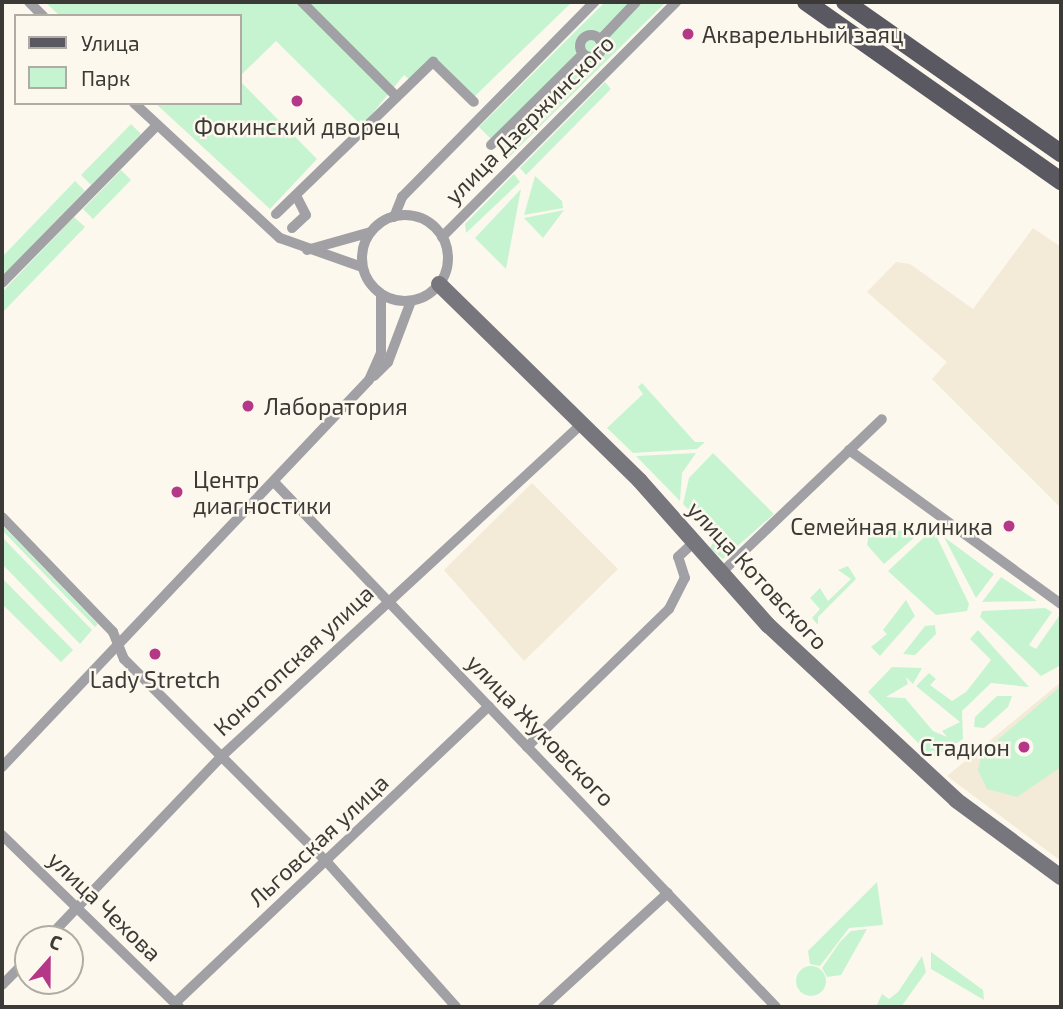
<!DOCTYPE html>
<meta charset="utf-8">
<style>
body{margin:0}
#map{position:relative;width:1063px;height:1009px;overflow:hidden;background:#fdf8ed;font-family:"Exo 2",sans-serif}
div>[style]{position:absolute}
.built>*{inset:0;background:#f3ead8}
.green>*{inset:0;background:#c6f4d1}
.round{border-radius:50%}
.street>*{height:10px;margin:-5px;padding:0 5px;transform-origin:5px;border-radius:5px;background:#a1a0a5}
.street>.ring{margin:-5px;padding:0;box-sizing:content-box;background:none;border:10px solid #a1a0a5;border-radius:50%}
.secondary>*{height:16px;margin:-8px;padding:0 8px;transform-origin:8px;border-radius:8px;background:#77767d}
.primary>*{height:18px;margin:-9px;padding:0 9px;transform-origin:9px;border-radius:9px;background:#5a5860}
.dots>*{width:19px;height:19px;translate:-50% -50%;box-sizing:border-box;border:4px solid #fdf8ed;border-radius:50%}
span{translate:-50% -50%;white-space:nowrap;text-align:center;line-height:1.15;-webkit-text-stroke:5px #fdf8ed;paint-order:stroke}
.poi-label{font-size:23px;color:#3c3a36}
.left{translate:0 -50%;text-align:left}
.right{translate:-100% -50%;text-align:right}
.street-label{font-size:23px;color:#3c3a36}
.frame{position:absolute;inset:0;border:4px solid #3c3a36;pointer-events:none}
.legend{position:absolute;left:14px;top:14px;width:228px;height:91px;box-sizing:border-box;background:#fdf8ed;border:2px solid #b0aca4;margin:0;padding:9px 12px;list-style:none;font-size:21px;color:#3c3a36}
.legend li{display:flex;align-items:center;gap:14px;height:35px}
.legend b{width:35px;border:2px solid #b0aca4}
.north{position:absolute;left:14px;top:925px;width:70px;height:70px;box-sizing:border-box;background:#fdf8ed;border:2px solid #b0aca4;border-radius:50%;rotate:21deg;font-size:19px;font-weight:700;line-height:28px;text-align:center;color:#3c3a36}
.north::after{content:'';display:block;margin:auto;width:24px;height:32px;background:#b43788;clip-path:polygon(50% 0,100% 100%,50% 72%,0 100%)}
</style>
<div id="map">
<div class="built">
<div style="clip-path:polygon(1033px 228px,1061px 247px,1061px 508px,932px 379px,947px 362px,867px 292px,896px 262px,910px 264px,973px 309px)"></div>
<div style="clip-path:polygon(532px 483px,618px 569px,524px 661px,444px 570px)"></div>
<div style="clip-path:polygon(1061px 682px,1061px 861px,947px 776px)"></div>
</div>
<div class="green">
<div style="clip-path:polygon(45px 2px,572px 2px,473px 98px,431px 57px,410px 80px,404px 75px,362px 126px,276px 41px,240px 76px,240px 16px,60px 16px)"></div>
<div style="clip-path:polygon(605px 2px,666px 2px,509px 157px,479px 127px)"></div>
<div style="clip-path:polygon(240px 81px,317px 159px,270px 209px,155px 103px,240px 103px)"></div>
<div style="clip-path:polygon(605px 82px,611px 89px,526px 175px,520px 168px)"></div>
<div style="clip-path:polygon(131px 124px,141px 134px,91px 185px,81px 175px)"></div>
<div style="clip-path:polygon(121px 170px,131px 180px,93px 219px,83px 209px)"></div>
<div style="clip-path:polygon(514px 174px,520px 182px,466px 233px,465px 224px)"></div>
<div style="clip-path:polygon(535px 176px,562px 201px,563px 208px,524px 215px)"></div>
<div style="clip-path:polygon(75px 181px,85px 191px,2px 276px,2px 257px)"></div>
<div style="clip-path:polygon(521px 189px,506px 269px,475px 238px)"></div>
<div style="clip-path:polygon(564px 210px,543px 238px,524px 218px)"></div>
<div style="clip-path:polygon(74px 217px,85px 227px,2px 313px,2px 292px)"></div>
<div style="clip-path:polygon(642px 383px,695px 442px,705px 442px,697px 449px,633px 453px,607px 428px,643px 394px,638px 387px)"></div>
<div style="clip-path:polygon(696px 453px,682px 473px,680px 501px,636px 456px)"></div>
<div style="clip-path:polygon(713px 453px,774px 514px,723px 559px,710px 548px,716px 537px,683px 504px,689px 478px)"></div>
<div style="clip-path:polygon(2px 525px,98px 624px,95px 627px,2px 530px)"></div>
<div style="clip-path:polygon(924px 529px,884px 564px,867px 545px,869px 533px)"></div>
<div style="clip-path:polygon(933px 529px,969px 604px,967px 611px,936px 615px,888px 571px)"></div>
<div style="clip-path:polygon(2px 537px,92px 630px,80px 644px,2px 564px)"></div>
<div style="clip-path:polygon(944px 537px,994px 574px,976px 598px)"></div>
<div style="clip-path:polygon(848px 566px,856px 579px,818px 617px,818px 625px,812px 618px,820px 609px,810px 598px,820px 588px,828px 601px,851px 579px,838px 570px)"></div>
<div style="clip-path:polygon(1001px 577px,1037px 601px,982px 602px)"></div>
<div style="clip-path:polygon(2px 578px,73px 650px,61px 662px,2px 604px)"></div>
<div style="clip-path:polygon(906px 600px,915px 616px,880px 656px,871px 647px,887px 634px,883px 630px)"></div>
<div style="clip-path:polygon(1045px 608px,1052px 612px,1029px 645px,1036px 649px,1059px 616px,1061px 665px,1041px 676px,980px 617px,982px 611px)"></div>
<div style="clip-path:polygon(935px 625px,936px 634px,915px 655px,903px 654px,925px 626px)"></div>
<div style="clip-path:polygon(978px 630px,1029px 687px,991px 683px,962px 711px,963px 739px,933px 758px,868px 692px,892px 667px,922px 668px,913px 684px,906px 677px,908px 684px,886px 697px,905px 698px,933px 731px,947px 737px,942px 731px,960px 722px,916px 686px,929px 673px,936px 679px,930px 685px,952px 701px,966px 692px,991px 660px,970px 639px)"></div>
<div style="clip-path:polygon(1061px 686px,1061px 767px,1017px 797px,987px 789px,978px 770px,982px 753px)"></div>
<div style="clip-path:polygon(997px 696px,1012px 696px,1008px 707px,984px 728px,974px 727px,975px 717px)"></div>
<div style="clip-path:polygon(877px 882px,883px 925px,849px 928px,820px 966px,810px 964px,808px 951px)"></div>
<div style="clip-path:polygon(867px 929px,841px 975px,827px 977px,822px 968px,840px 942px,851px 931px)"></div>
<div style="clip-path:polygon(931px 952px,983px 990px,984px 1000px,931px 969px)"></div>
<div style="clip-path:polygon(922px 956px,926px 972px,901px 1007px,876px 1007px,882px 994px,889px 999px,898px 992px)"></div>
<div class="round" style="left:796px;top:966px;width:30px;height:30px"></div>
</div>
<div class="street">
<div style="left:29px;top:2px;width:20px;rotate:45deg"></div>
<div style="left:302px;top:2px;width:134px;rotate:45deg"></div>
<div class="ring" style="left:580px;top:35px;width:12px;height:12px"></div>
<div style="left:600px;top:40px;width:52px;rotate:-46.5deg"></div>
<div style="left:134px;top:103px;width:199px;rotate:42.8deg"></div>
<div style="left:280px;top:238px;width:87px;rotate:19.5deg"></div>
<div style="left:491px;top:145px;width:129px;rotate:-44.7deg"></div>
<div style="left:276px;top:214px;width:219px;rotate:-44.1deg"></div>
<div style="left:433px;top:62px;width:57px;rotate:44.3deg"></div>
<div class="ring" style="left:362px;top:215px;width:76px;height:76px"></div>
<div style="left:394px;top:217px;width:22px;rotate:-68deg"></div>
<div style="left:402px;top:197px;width:274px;rotate:-45.4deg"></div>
<div style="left:292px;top:228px;width:19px;rotate:-43deg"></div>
<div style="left:306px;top:215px;width:22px;rotate:-117deg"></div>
<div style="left:442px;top:237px;width:332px;rotate:-45.1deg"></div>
<div style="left:307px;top:250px;width:66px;rotate:-15.7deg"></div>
<div style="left:2px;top:283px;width:221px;rotate:-45.5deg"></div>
<div style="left:374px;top:376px;width:20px;rotate:-45deg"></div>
<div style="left:388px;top:362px;width:65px;rotate:-69.3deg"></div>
<div style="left:849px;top:450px;width:262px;rotate:36deg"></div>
<div style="left:274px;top:482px;width:726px;rotate:46.28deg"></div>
<div style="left:2px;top:517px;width:160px;rotate:46deg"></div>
<div style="left:113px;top:632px;width:29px;rotate:68deg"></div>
<div style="left:124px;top:659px;width:287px;rotate:45deg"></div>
<div style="left:327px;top:862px;width:194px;rotate:48.3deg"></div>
<div style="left:722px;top:572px;width:221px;rotate:-43.7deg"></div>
<div style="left:527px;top:747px;width:198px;rotate:-44.2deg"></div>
<div style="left:669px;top:609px;width:35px;rotate:-63deg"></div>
<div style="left:685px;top:578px;width:22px;rotate:-108deg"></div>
<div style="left:678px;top:557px;width:23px;rotate:-43deg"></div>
<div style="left:2px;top:767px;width:533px;rotate:-46.52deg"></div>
<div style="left:369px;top:380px;width:30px;rotate:-66deg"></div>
<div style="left:381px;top:353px;width:59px;rotate:-90deg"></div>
<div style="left:2px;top:835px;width:247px;rotate:44.2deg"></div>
<div style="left:47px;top:939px;width:256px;rotate:-46.3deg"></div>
<div style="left:224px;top:754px;width:485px;rotate:-42.7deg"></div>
<div style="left:2px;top:985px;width:37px;rotate:-45deg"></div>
<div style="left:175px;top:1003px;width:432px;rotate:-43.4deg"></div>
<div style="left:543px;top:1007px;width:169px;rotate:-42.4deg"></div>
</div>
<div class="secondary">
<div style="left:439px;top:284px;width:281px;rotate:44.4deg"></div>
<div style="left:640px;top:481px;width:193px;rotate:48.4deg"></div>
<div style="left:768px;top:625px;width:257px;rotate:42.9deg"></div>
<div style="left:956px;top:800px;width:130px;rotate:36.3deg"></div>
</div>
<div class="primary">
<div style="left:806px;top:2px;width:312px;rotate:35.1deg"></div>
<div style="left:845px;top:2px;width:264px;rotate:35deg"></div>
</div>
<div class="dots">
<div style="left:688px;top:34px;background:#b43788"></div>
<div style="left:297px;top:101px;background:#b43788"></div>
<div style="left:248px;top:406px;background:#b43788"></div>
<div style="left:177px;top:492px;background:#b43788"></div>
<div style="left:1009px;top:526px;background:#b43788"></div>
<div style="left:155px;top:654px;background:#b43788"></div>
<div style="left:1024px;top:747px;background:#b43788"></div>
</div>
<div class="poi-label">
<span class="left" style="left:702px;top:34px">Акварельный заяц</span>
<span style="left:297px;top:126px">Фокинский дворец</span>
<span class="left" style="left:264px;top:406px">Лаборатория</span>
<span class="left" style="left:193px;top:492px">Центр<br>диагностики</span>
<span class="right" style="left:993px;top:526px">Семейная клиника</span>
<span style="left:155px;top:679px">Lady Stretch</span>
<span class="right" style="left:1010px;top:747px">Стадион</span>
</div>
<div class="street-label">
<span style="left:529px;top:119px;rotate:-45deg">улица Дзержинского</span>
<span style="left:758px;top:575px;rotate:47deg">улица Котовского</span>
<span style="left:293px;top:660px;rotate:-43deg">Конотопская улица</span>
<span style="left:541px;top:730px;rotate:46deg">улица Жуковского</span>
<span style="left:318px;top:840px;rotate:-43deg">Льговская улица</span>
<span style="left:105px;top:906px;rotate:44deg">улица Чехова</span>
</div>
<div class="frame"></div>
<ul class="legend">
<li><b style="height:9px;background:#5a5860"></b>Улица</li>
<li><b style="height:19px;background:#c6f4d1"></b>Парк</li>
</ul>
<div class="north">С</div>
</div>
